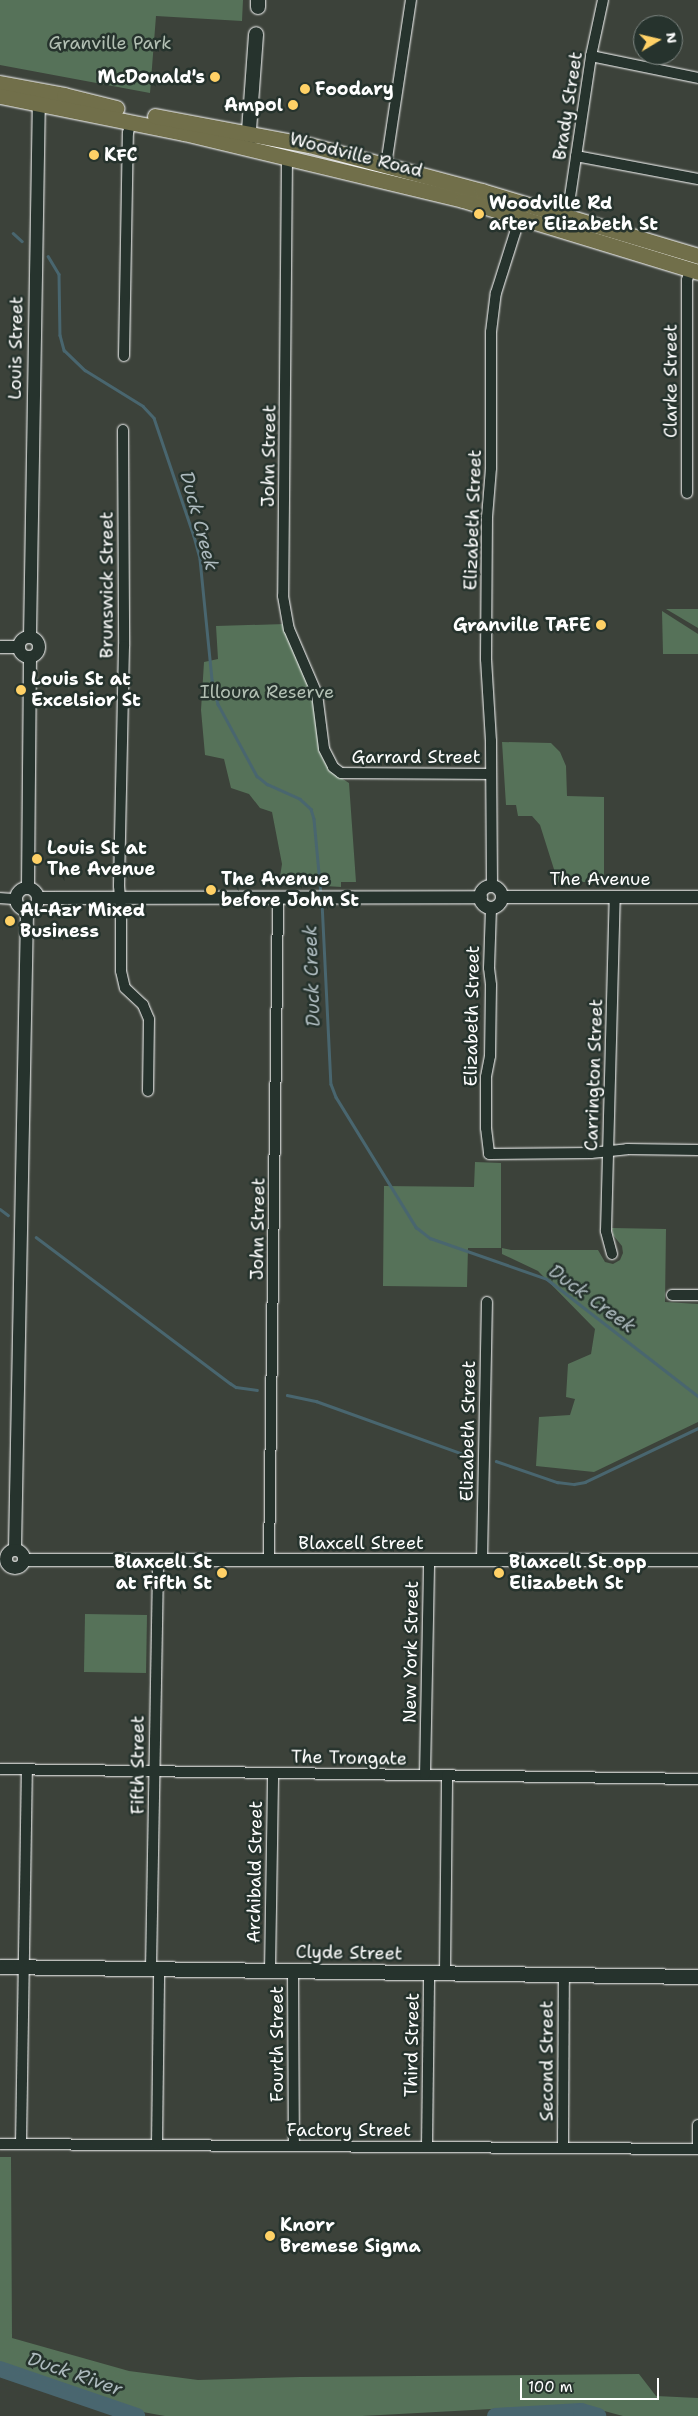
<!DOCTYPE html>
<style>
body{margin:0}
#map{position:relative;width:698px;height:2416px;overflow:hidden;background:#3c423a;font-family:"Shantell Sans",sans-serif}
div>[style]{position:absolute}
.green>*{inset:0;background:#567259}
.stream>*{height:2.5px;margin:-1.25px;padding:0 1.25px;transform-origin:1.25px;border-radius:1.25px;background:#49666f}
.river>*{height:16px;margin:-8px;padding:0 8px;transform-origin:8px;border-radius:8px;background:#49666f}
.roads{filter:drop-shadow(0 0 1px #fff) drop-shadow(0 0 1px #fff)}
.minor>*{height:10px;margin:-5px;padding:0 5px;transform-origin:5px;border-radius:5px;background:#26332d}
.tertiary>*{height:12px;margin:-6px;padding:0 6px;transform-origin:6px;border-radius:6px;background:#26332d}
.tertiary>.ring{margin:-6px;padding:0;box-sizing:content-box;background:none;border:12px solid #26332d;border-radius:50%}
.secondary>*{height:14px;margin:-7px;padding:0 7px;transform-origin:7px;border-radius:7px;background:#26332d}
.primary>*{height:15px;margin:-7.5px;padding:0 7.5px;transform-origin:7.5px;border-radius:7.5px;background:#716f4a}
.dots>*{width:14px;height:14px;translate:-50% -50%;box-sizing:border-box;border:2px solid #26332d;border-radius:50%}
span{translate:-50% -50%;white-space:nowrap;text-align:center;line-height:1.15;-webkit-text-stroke:5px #26332d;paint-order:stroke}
.park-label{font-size:18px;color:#b3c0b4}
.poi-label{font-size:18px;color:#fff;font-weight:700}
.right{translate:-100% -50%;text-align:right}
.left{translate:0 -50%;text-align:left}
.street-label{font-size:18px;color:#fff}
.water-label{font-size:19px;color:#adbabe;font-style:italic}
.north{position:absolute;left:633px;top:15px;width:50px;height:50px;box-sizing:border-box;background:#26332d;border:1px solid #7d8581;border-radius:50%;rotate:81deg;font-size:14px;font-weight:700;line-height:20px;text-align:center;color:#fff}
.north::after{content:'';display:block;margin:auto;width:18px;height:22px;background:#ffd166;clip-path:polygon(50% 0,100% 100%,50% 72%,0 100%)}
.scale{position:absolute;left:520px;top:2378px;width:139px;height:22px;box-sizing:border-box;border:2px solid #fff;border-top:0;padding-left:6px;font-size:15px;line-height:18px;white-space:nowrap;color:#fff;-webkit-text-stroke:4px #26332d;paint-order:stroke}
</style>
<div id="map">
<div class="green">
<div style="clip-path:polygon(0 0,243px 0,242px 21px,156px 16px,150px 93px,0 65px)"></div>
<div style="clip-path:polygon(666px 609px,698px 609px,698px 628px)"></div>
<div style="clip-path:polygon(662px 611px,698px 634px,698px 654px,663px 654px)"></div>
<div style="clip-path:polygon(285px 624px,315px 698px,323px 759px,332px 772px,349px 783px,356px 882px,341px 882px,341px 887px,279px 883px,282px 864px,272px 812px,260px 808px,249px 794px,231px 788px,224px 759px,205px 755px,201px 710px,204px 662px,218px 659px,216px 626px)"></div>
<div style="clip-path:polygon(502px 742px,551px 743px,560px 752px,566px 766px,567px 796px,604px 797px,604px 882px,558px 882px,540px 825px,532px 816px,518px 816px,516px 805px,506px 805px)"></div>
<div style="clip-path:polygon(475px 1162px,501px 1163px,501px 1248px,468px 1248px,467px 1287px,383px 1286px,384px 1186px,474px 1187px)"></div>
<div style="clip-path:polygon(612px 1228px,666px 1229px,665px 1302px,698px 1304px,698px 1422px,594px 1472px,536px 1466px,539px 1417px,570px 1415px,575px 1399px,566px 1397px,568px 1364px,591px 1354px,595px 1329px,538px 1271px,502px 1254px,502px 1248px,511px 1250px,598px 1250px,605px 1262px,613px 1264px,620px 1260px,623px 1253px,622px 1246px,613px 1235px)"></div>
<div style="clip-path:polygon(85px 1614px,147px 1615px,146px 1673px,84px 1672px)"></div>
<div style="clip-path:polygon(0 2157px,11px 2157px,12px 2338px,129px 2371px,198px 2380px,300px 2377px,639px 2374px,656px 2396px,698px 2398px,698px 2416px,623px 2416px,593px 2408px,511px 2408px,362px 2416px,165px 2416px,137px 2411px,0 2364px)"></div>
</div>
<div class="stream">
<div style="left:13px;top:233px;width:12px;rotate:42deg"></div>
<div style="left:48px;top:256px;width:21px;rotate:59deg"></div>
<div style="left:59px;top:274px;width:61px;rotate:89.1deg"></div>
<div style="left:60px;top:335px;width:16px;rotate:75deg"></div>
<div style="left:64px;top:350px;width:29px;rotate:44deg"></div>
<div style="left:85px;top:370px;width:68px;rotate:31.8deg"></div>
<div style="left:143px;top:406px;width:16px;rotate:47deg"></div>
<div style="left:154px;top:418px;width:125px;rotate:71.3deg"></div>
<div style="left:194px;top:536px;width:24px;rotate:75deg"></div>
<div style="left:200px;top:559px;width:122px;rotate:84.3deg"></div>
<div style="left:212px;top:680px;width:25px;rotate:76deg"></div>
<div style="left:218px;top:704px;width:82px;rotate:61.6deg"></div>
<div style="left:257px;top:776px;width:13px;rotate:39deg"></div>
<div style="left:267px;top:784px;width:36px;rotate:24deg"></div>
<div style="left:300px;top:799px;width:15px;rotate:42deg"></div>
<div style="left:311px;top:809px;width:10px;rotate:73deg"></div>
<div style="left:314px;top:819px;width:75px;rotate:84.7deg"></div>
<div style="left:322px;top:902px;width:182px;rotate:87.2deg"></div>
<div style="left:331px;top:1084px;width:14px;rotate:69deg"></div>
<div style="left:336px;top:1097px;width:153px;rotate:58.4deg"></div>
<div style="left:416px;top:1227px;width:18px;rotate:38deg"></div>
<div style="left:430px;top:1238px;width:124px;rotate:19.3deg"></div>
<div style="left:547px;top:1279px;width:191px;rotate:37.8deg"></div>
<div style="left:0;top:1209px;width:10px;rotate:37deg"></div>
<div style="left:36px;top:1237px;width:243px;rotate:37deg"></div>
<div style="left:230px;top:1383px;width:7px;rotate:34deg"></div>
<div style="left:236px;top:1387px;width:21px;rotate:8deg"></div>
<div style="left:287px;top:1395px;width:30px;rotate:12deg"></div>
<div style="left:316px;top:1401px;width:163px;rotate:19.8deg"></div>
<div style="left:496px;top:1461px;width:65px;rotate:19deg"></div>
<div style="left:557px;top:1482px;width:17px;rotate:7deg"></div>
<div style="left:574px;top:1484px;width:11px;rotate:-10deg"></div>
<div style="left:585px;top:1482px;width:125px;rotate:-25.5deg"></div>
</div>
<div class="river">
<div style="left:0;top:2369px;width:145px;rotate:18.9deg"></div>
<div style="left:495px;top:2416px;width:86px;rotate:-3.3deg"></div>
<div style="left:581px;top:2411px;width:18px;rotate:16deg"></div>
</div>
<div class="roads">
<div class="minor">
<div style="left:591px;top:56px;width:109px;rotate:11.6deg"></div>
<div style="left:287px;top:156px;width:440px;rotate:90.5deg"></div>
<div style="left:283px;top:596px;width:34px;rotate:80deg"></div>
<div style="left:289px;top:629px;width:71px;rotate:66.7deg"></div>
<div style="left:317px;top:694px;width:55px;rotate:82.7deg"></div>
<div style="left:324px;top:749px;width:20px;rotate:63deg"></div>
<div style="left:333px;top:767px;width:10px;rotate:37deg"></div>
<div style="left:341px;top:773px;width:150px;rotate:0.4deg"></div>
<div style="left:576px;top:156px;width:124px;rotate:10.7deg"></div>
<div style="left:386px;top:165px;width:167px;rotate:-81.4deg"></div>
<div style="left:567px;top:217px;width:163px;rotate:-81.5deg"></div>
<div style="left:591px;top:56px;width:57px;rotate:-77.9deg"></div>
<div style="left:124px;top:356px;width:223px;rotate:-89deg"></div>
<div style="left:128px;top:133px;width:12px;rotate:-76deg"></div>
<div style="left:123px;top:430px;width:216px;rotate:89.7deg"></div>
<div style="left:124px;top:646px;width:240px;rotate:91.2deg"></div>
<div style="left:119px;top:886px;width:24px;rotate:85deg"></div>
<div style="left:121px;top:910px;width:61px;rotate:90deg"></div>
<div style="left:121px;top:971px;width:17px;rotate:77deg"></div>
<div style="left:125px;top:988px;width:25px;rotate:43deg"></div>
<div style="left:143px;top:1005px;width:15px;rotate:67deg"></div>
<div style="left:149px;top:1019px;width:72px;rotate:90.8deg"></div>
<div style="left:687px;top:493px;width:213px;rotate:-90deg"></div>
<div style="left:687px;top:280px;width:10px;rotate:-73deg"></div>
<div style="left:492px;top:887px;width:146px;rotate:-90.4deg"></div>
<div style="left:491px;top:741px;width:82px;rotate:-93.5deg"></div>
<div style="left:486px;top:659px;width:142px;rotate:-89.6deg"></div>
<div style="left:487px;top:517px;width:49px;rotate:-85.3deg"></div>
<div style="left:491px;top:468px;width:136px;rotate:-90deg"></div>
<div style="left:491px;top:332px;width:39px;rotate:-83deg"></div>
<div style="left:496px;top:293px;width:80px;rotate:-72.5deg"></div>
<div style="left:0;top:898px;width:16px;rotate:4deg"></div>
<div style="left:491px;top:908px;width:60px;rotate:91.9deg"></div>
<div style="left:489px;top:968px;width:17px;rotate:83deg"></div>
<div style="left:491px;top:985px;width:71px;rotate:90.8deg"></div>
<div style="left:490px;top:1056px;width:21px;rotate:101deg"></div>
<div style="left:486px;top:1077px;width:51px;rotate:90deg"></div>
<div style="left:486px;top:1128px;width:26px;rotate:83deg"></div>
<div style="left:489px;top:1154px;width:102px;rotate:-0.6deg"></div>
<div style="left:591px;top:1153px;width:36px;rotate:-6deg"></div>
<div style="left:627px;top:1149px;width:71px;rotate:0.8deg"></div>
<div style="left:612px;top:1254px;width:24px;rotate:-105deg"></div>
<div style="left:606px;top:1231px;width:335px;rotate:-88.5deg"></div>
<div style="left:672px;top:1295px;width:26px"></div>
<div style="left:482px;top:1560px;width:258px;rotate:-88.9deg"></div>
<div style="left:269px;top:1561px;width:664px;rotate:-89.22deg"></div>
<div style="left:0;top:1769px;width:698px;rotate:0.82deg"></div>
<div style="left:425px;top:1775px;width:215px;rotate:-88.9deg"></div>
<div style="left:151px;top:1969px;width:408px;rotate:-89deg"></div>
<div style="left:270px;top:1971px;width:198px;rotate:-89.1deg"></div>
<div style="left:293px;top:1971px;width:175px;rotate:89.7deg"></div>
<div style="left:445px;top:1973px;width:198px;rotate:-89.4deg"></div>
<div style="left:0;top:2144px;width:698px;rotate:0.41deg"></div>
<div style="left:21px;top:2144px;width:374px;rotate:-89.1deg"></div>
<div style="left:157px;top:2145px;width:176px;rotate:-89.3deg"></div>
<div style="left:427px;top:2147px;width:174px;rotate:-89.3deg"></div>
<div style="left:563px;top:2147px;width:172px;rotate:-89.7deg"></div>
<div style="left:698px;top:2149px;width:24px;rotate:-90deg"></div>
</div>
<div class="tertiary">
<div style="left:30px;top:637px;width:542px;rotate:-89.05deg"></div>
<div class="ring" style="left:19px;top:637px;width:8px;height:8px"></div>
<div style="left:0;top:647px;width:19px"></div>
<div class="ring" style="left:480px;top:886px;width:10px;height:10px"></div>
<div style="left:28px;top:887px;width:230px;rotate:-89.5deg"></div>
<div class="ring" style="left:16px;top:888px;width:10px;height:10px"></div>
<div style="left:502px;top:897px;width:196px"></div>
<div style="left:39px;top:898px;width:442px;rotate:-0.1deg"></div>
<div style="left:15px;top:1549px;width:639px;rotate:-88.92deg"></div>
<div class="ring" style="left:6px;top:1550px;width:6px;height:6px"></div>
<div style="left:24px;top:1560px;width:674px"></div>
</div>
<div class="secondary">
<div style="left:258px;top:7px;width:7px;rotate:-90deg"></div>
<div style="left:248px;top:144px;width:110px;rotate:-85.8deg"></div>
<div style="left:0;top:1967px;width:698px;rotate:0.82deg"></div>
</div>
<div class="primary">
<div style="left:0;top:83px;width:65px;rotate:10.6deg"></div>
<div style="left:64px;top:95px;width:54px;rotate:14deg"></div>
<div style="left:0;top:96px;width:188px;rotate:11.4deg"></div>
<div style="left:184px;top:133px;width:287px;rotate:13.5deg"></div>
<div style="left:463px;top:200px;width:246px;rotate:17deg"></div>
<div style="left:155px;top:116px;width:157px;rotate:10.7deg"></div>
<div style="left:309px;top:145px;width:179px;rotate:14.9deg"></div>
<div style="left:482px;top:191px;width:226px;rotate:16.7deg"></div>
</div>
</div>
<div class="dots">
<div style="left:215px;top:77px;background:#ffd166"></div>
<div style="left:305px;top:89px;background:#ffd166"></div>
<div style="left:293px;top:105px;background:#ffd166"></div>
<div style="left:94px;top:155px;background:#ffd166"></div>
<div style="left:479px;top:214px;background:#ffd166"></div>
<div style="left:601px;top:625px;background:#ffd166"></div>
<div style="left:21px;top:690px;background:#ffd166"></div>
<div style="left:37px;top:859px;background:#ffd166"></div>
<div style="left:211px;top:890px;background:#ffd166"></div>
<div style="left:10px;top:921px;background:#ffd166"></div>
<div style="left:222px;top:1573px;background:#ffd166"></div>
<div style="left:499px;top:1573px;background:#ffd166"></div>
<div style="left:270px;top:2236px;background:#ffd166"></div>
</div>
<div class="park-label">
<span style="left:110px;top:43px">Granville Park</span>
<span style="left:267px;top:692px">Illoura Reserve</span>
</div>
<div class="poi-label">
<span class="right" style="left:205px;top:77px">McDonald's</span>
<span class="left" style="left:315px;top:89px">Foodary</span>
<span class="right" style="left:283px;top:105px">Ampol</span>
<span class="left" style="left:104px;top:155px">KFC</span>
<span class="left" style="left:489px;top:214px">Woodville Rd<br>after Elizabeth St</span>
<span class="right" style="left:591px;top:625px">Granville TAFE</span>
<span class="left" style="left:31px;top:690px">Louis St at<br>Excelsior St</span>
<span class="left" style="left:47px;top:859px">Louis St at<br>The Avenue</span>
<span class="left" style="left:221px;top:890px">The Avenue<br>before John St</span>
<span class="left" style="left:20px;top:921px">Al-Azr Mixed<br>Business</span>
<span class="right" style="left:212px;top:1573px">Blaxcell St<br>at Fifth St</span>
<span class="left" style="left:509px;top:1573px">Blaxcell St opp<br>Elizabeth St</span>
<span class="left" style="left:280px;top:2236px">Knorr<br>Bremese Sigma</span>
</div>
<div class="street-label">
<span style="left:568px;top:106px;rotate:-81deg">Brady Street</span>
<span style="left:356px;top:155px;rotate:14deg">Woodville Road</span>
<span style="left:16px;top:348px;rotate:-89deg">Louis Street</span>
<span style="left:671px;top:381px;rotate:-90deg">Clarke Street</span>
<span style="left:269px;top:456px;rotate:-89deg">John Street</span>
<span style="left:473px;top:520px;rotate:-88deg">Elizabeth Street</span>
<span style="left:107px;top:585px;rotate:-90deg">Brunswick Street</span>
<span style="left:416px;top:757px">Garrard Street</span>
<span style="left:600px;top:879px">The Avenue</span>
<span style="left:472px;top:1016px;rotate:-89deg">Elizabeth Street</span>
<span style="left:594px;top:1075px;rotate:-88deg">Carrington Street</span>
<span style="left:258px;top:1229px;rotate:-89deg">John Street</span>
<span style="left:468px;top:1431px;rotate:-89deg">Elizabeth Street</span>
<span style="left:361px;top:1543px">Blaxcell Street</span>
<span style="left:411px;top:1652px;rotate:-89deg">New York Street</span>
<span style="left:349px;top:1758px;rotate:1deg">The Trongate</span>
<span style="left:138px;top:1765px;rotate:-90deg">Fifth Street</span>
<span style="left:255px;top:1872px;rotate:-89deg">Archibald Street</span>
<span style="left:349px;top:1953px;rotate:1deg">Clyde Street</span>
<span style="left:277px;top:2044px;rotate:-90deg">Fourth Street</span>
<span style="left:412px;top:2045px;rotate:-89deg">Third Street</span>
<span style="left:547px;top:2061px;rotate:-90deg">Second Street</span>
<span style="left:349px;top:2130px">Factory Street</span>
</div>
<div class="water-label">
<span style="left:199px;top:521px;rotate:75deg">Duck Creek</span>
<span style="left:312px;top:976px;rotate:-92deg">Duck Creek</span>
<span style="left:592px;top:1299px;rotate:36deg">Duck Creek</span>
<span style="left:75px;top:2374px;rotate:19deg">Duck River</span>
</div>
<div class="north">N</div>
<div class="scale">100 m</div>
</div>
